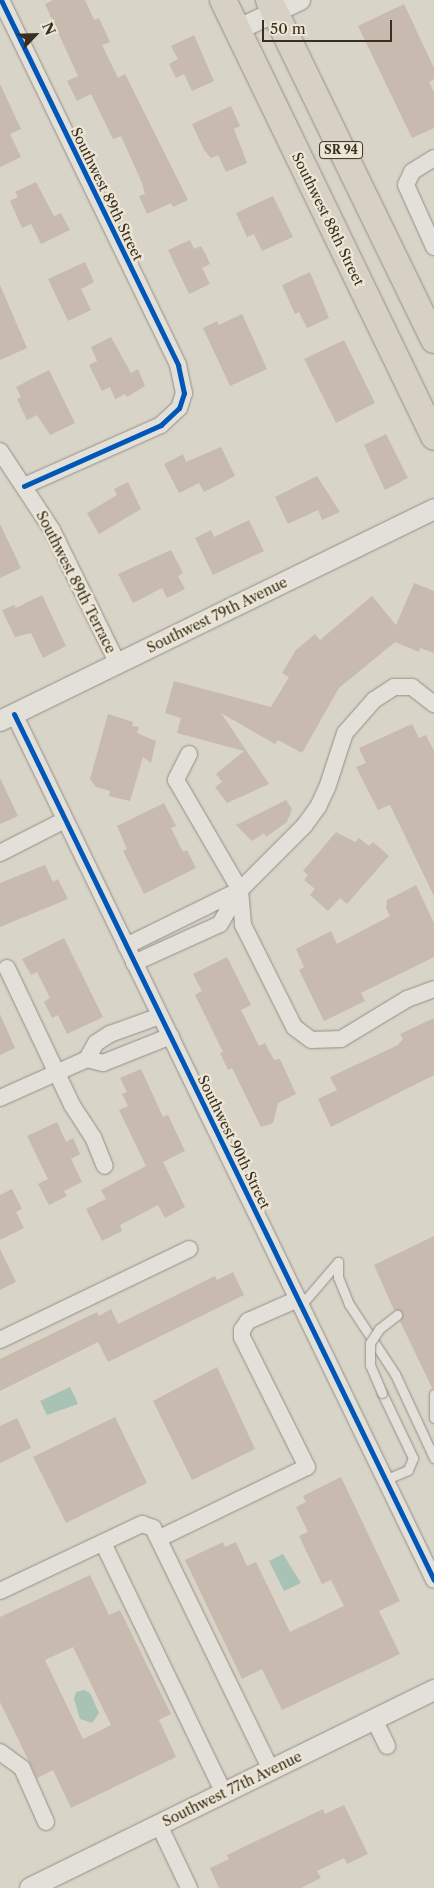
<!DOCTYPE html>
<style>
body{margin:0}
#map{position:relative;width:434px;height:1888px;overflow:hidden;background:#d8d4c7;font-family:"Libre Caslon Text",serif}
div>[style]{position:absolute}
.water>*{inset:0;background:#a8c2b6}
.building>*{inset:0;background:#c8baaf}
.roads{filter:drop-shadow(0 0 1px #938f86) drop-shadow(0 0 1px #938f86)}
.service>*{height:9px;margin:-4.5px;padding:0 4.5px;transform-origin:4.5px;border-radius:4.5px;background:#e2e0d9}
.minor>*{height:16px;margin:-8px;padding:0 8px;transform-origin:8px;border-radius:8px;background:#e2e0d9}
.tertiary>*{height:20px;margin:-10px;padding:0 10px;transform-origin:10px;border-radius:10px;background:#e2e0d9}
.primary>*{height:26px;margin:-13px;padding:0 13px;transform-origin:13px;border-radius:13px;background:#d6d1c4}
.bridges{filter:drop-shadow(0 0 1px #938f86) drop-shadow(0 0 1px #938f86)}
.service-bridge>*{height:9px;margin:-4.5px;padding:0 4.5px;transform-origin:4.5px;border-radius:4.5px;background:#e2e0d9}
.cycleway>*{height:5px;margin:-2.5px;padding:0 2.5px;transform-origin:2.5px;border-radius:2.5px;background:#0057b8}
span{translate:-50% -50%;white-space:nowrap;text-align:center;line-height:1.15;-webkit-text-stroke:4.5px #ebe6d5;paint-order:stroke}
.shield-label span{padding:1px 4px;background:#ebe6d5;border:1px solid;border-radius:4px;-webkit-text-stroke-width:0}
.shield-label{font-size:12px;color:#3c2e1e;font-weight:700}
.street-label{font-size:14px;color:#3c2e1e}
.north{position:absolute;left:10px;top:10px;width:50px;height:50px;-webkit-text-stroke:4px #ebe6d5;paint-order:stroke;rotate:66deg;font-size:14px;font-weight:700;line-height:20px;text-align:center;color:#3c2e1e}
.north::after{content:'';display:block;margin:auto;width:18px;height:22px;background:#3c2e1e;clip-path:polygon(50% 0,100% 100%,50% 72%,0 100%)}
.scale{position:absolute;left:262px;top:20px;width:130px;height:22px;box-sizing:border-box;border:2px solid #3c2e1e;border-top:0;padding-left:6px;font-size:15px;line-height:18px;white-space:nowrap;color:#3c2e1e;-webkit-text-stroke:4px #ebe6d5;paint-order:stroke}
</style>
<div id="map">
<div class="water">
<div style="clip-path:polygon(70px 1387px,78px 1404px,47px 1415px,40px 1401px)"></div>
<div style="clip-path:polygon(283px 1554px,301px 1583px,284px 1591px,269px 1561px)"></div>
<div style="clip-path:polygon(84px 1690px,90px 1693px,99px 1713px,92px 1723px,80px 1719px,74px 1699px,76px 1692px)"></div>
</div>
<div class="building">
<div style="clip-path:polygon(53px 0,85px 0,94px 20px,99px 18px,110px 42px,102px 45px,118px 78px,125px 74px,188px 200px,173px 207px,171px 203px,147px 214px,139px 196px,145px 194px,142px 183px,121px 136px,113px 139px,91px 94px,77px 101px,67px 81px,78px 76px,45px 4px)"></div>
<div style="clip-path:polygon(404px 4px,434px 68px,434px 79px,429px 82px,434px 92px,434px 128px,412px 138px,358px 26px)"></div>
<div style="clip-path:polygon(194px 35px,214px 81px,192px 91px,184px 74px,176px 78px,169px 64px,178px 59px,171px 46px)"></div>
<div style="clip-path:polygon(0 84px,21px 129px,10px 134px,21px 157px,0 167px)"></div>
<div style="clip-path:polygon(231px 106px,240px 126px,234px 129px,247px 163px,226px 172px,218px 155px,211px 158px,204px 150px,192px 124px)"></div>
<div style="clip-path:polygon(36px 182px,54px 216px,61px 213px,70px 230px,41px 244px,31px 224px,22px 228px,10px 201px,18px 197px,15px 192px)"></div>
<div style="clip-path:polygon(273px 196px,293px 237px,262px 251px,254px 234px,247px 237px,236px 213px)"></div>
<div style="clip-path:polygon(190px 240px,194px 249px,201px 246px,206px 255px,210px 264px,202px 268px,210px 284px,189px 294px,168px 250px)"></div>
<div style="clip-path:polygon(85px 262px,94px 282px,81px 289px,91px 310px,68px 321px,48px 279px)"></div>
<div style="clip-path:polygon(310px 272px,329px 318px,307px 328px,299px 312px,295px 314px,282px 285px)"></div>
<div style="clip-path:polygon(0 285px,27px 348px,0 360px)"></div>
<div style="clip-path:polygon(242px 314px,267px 369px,230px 386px,203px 328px,217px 321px,219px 325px)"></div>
<div style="clip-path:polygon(111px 337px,131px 373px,138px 369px,145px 386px,127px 397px,125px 394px,115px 399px,110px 387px,102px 391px,89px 365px,97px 361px,91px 347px)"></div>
<div style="clip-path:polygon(344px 340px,375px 403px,336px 423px,304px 359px)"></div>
<div style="clip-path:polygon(49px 370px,75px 423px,50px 435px,37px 415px,27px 420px,17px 399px,21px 397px,16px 387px)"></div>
<div style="clip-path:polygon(386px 434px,408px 478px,385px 490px,364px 445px)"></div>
<div style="clip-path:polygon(221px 447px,235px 476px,204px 492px,199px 483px,179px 493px,164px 464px,183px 454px,186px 462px)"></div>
<div style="clip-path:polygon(317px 476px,340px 512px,322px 520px,318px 510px,288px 524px,275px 497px)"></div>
<div style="clip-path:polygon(128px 482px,141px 509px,99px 534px,87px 513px,117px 495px,114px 489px)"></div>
<div style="clip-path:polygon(249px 520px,264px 551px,213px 575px,195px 538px,211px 530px,214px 537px)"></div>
<div style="clip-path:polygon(0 524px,21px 568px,0 578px)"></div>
<div style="clip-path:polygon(171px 550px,183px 573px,178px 576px,185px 589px,167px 598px,162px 588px,133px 603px,118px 574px)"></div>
<div style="clip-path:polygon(414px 583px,434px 591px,434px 653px,420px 648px,419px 652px,395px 642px,339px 688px,302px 753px,278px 740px,275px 744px,221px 713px,269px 784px,227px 803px,215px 787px,222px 782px,216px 774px,244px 751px,177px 733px,181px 718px,165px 713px,174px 681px,271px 707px,289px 677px,282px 673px,296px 650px,315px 634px,320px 640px,372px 596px,396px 625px)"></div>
<div style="clip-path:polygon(42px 595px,66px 646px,43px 658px,31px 633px,15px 637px,2px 610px,14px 605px,16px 608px)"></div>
<div style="clip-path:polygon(108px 714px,133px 722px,132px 726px,139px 727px,137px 733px,156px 741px,151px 763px,143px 757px,130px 801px,109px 796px,110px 791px,96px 787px,90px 779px)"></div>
<div style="clip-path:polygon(412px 724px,419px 738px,426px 735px,434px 751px,434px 896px,390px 805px,378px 810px,356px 767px,366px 763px,359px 748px)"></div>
<div style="clip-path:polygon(0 778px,18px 816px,0 824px)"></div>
<div style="clip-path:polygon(286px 800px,292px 809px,287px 822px,266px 837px,264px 833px,252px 841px,236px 825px)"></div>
<div style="clip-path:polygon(164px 803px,176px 826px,171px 828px,183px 852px,187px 850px,196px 868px,144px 894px,123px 851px,127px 849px,117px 826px)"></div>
<div style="clip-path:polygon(336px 832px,355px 842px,359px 838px,369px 846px,373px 842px,389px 856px,347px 904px,340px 898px,328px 911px,310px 895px,315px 889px,304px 880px,308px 875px,303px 871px)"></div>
<div style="clip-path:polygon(45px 865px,53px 882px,58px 879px,68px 899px,0 927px,0 883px)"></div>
<div style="clip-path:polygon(416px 885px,434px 923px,434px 957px,361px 993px,365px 1001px,324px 1021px,299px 970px,304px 967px,296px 949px,331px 931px,337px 944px,390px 916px,386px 908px,387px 900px)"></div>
<div style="clip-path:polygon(64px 938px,103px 1017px,67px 1034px,58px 1015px,52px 1018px,44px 1002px,50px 998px,37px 972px,31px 975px,22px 959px)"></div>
<div style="clip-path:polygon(227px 957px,251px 1005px,241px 1010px,259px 1046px,265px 1043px,274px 1060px,280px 1059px,296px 1094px,278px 1103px,273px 1123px,261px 1127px,232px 1068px,228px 1070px,220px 1053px,223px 1052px,195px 995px,202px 991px,193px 974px)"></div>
<div style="clip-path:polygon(0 1014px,15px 1048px,0 1055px)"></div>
<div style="clip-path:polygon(434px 1018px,434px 1075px,331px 1127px,318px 1099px,337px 1090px,330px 1077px,398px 1045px,403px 1039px,400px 1034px)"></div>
<div style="clip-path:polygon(141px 1069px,163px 1117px,168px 1115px,185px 1151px,163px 1162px,185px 1207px,165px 1218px,158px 1205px,120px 1225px,122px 1231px,102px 1241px,86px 1209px,106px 1199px,101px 1190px,146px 1166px,119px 1110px,128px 1106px,122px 1094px,127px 1092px,120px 1078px)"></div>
<div style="clip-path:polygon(57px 1122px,66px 1142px,73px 1138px,80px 1154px,71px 1159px,82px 1182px,64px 1191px,67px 1196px,49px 1205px,38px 1184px,48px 1179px,27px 1136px)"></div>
<div style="clip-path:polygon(12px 1189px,22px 1209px,16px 1212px,24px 1228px,0 1240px,0 1195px)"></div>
<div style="clip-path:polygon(434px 1236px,434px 1388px,432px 1388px,400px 1321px,402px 1312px,394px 1310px,374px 1265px)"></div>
<div style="clip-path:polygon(0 1249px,16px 1282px,0 1290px)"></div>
<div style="clip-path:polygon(233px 1272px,244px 1295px,108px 1362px,98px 1342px,0 1391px,0 1359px,97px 1312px,99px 1316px,111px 1309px,118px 1324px,215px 1276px,217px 1280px)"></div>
<div style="clip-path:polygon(217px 1367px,255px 1449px,192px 1480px,153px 1401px)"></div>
<div style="clip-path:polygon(115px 1417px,147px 1483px,66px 1523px,33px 1457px)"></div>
<div style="clip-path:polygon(17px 1418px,31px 1448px,0 1463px,0 1426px)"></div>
<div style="clip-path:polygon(341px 1477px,400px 1601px,379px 1611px,400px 1654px,282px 1710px,262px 1669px,242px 1679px,185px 1560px,223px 1542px,225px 1547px,236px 1542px,247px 1566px,256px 1562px,290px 1632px,344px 1606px,331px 1580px,322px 1584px,299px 1536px,308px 1532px,296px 1507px,306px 1502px,303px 1496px)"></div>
<div style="clip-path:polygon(evenodd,90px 1575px,109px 1615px,120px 1610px,171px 1714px,159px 1720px,176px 1757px,71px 1808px,53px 1770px,37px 1778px,0 1702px,0 1617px,90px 1575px,73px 1647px,111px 1725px,83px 1739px,45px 1660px,73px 1647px)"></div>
<div style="clip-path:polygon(344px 1805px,368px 1854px,347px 1864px,344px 1858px,317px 1871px,321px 1878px,301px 1888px,219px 1888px,210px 1868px,229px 1859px,227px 1855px,323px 1809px,325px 1814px)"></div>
</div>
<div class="roads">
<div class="service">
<div style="left:338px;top:1262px;width:15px;rotate:90deg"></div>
<div style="left:338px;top:1277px;width:29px;rotate:68deg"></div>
<div style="left:349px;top:1304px;width:84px;rotate:56.7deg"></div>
<div style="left:395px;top:1374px;width:93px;rotate:65.1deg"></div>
<div style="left:301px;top:1305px;width:57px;rotate:-49.3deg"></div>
<div style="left:382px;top:1393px;width:72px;rotate:64.5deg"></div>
<div style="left:413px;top:1458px;width:13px;rotate:113deg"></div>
<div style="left:408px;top:1470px;width:25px;rotate:157deg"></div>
<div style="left:434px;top:1394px;width:24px;rotate:90deg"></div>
</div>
<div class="minor">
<div style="left:1px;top:0;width:406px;rotate:64.1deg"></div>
<div style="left:178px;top:365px;width:29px;rotate:78deg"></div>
<div style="left:184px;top:393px;width:16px;rotate:108deg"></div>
<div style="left:179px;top:408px;width:25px;rotate:137deg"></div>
<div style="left:161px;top:425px;width:150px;rotate:156deg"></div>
<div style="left:434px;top:158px;width:26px;rotate:148deg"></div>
<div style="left:412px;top:172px;width:14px;rotate:115deg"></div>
<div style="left:406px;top:185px;width:68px;rotate:65.7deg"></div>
<div style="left:0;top:451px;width:95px;rotate:56.6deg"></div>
<div style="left:52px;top:530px;width:149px;rotate:63.8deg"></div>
<div style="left:14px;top:714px;width:962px;rotate:64.13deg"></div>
<div style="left:189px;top:754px;width:29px;rotate:117deg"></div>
<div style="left:176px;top:780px;width:127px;rotate:59.8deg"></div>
<div style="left:240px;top:890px;width:35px;rotate:85deg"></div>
<div style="left:243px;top:925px;width:114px;rotate:63.4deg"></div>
<div style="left:294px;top:1027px;width:21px;rotate:37deg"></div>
<div style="left:311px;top:1040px;width:30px;rotate:-2deg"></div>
<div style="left:341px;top:1039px;width:77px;rotate:-31.2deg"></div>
<div style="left:407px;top:999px;width:29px;rotate:-20deg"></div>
<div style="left:0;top:853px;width:73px;rotate:-26.9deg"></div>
<div style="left:126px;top:946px;width:127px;rotate:-26.2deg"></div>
<div style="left:134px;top:963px;width:94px;rotate:-24.4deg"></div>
<div style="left:220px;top:924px;width:39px;rotate:-60deg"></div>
<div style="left:240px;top:890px;width:91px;rotate:-45deg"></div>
<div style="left:304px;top:826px;width:24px;rotate:-54deg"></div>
<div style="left:318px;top:807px;width:21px;rotate:-65deg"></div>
<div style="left:327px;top:788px;width:58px;rotate:-71.9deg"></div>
<div style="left:345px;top:733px;width:44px;rotate:-48.7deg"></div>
<div style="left:374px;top:700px;width:24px;rotate:-33deg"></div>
<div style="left:394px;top:687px;width:18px"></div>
<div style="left:412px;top:687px;width:28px;rotate:38deg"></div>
<div style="left:7px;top:968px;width:152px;rotate:64.6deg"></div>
<div style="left:72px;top:1105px;width:38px;rotate:57deg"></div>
<div style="left:93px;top:1137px;width:31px;rotate:68deg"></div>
<div style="left:87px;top:1059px;width:16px;rotate:14deg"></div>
<div style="left:103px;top:1063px;width:73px;rotate:-21.7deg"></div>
<div style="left:0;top:1098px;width:95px;rotate:-24.1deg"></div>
<div style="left:87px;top:1059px;width:18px;rotate:-61deg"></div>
<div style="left:96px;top:1043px;width:17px;rotate:-33deg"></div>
<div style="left:110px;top:1034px;width:53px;rotate:-19.8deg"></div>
<div style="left:0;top:1340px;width:210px;rotate:-25.7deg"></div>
<div style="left:160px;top:1538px;width:163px;rotate:-25.8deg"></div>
<div style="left:307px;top:1467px;width:145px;rotate:-116.6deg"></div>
<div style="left:242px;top:1337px;width:7px;rotate:-90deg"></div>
<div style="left:242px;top:1330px;width:11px;rotate:-56deg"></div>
<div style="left:248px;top:1321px;width:55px;rotate:-23.7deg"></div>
<div style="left:103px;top:1543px;width:278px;rotate:64.2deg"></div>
<div style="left:0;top:1591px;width:157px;rotate:-25.3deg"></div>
<div style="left:142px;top:1524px;width:12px;rotate:20deg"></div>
<div style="left:153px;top:1528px;width:269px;rotate:64deg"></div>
<div style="left:374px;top:1719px;width:30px;rotate:64deg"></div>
<div style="left:0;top:1752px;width:27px;rotate:36deg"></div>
<div style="left:22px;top:1768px;width:59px;rotate:66deg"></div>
<div style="left:159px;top:1825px;width:70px;rotate:64.5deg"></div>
</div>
<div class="tertiary">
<div style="left:237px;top:30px;width:70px;rotate:-25.5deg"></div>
<div style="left:0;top:721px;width:483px;rotate:-26deg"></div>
<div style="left:30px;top:1888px;width:450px;rotate:-26.1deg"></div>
</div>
<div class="primary">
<div style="left:223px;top:0;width:485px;rotate:64.2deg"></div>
<div style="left:269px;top:0;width:378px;rotate:64.1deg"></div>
</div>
</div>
<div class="bridges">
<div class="service-bridge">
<div style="left:382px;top:1393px;width:30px;rotate:-113deg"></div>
<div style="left:370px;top:1365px;width:22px;rotate:-90deg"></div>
<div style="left:370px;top:1343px;width:17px;rotate:-57deg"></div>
<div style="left:379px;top:1329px;width:23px;rotate:-38deg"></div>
</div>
</div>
<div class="cycleway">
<div style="left:1px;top:0;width:406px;rotate:64.1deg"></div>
<div style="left:178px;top:365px;width:29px;rotate:78deg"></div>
<div style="left:184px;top:393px;width:16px;rotate:108deg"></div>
<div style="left:179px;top:408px;width:25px;rotate:137deg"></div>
<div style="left:161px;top:425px;width:150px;rotate:156deg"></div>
<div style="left:14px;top:714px;width:962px;rotate:64.13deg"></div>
</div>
<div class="shield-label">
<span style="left:341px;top:150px">SR 94</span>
</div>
<div class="street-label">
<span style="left:107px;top:194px;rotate:64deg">Southwest 89th Street</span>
<span style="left:328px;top:219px;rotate:64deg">Southwest 88th Street</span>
<span style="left:76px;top:582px;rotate:63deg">Southwest 89th Terrace</span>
<span style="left:217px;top:615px;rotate:-26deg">Southwest 79th Avenue</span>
<span style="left:234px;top:1142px;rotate:64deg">Southwest 90th Street</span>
<span style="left:232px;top:1789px;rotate:-26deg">Southwest 77th Avenue</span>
</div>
<div class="north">N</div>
<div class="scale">50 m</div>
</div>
